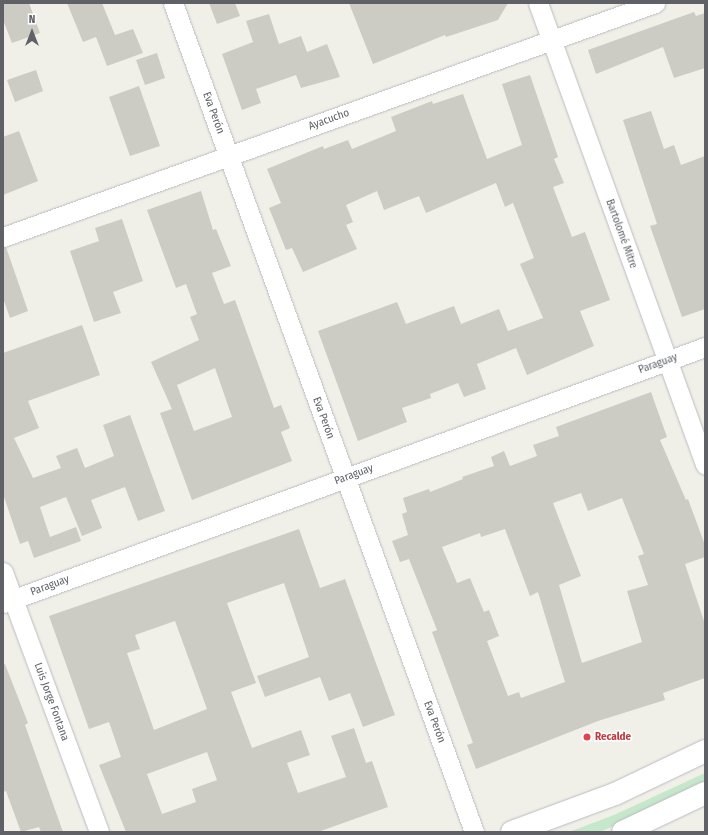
<!DOCTYPE html>
<meta charset="utf-8">
<style>
body{margin:0}
#map{position:relative;width:708px;height:835px;overflow:hidden;background:#f1f0e8;font-family:"Fira Sans Condensed",sans-serif}
div>[style]{position:absolute}
.green>*{inset:0;background:#c5e7ca}
.building>*{inset:0;background:#cccbc4}
.roads{filter:drop-shadow(0 0 1px #babbc1) drop-shadow(0 0 1px #babbc1)}
.street>*{height:19px;margin:-9.5px;padding:0 9.5px;transform-origin:9.5px;border-radius:9.5px;background:#fff}
.secondary>*{height:22px;margin:-11px;padding:0 11px;transform-origin:11px;border-radius:11px;background:#fff}
.dots>*{width:11px;height:11px;translate:-50% -50%;box-sizing:border-box;border:2px solid #fff;border-radius:50%}
span{translate:-50% -50%;white-space:nowrap;text-align:center;line-height:1.15;-webkit-text-stroke:3px #fff;paint-order:stroke}
.street-label{font-size:11px;color:#5f6167}
.health-label{font-size:11px;color:#be3a42;font-weight:700}
.left{translate:0 -50%;text-align:left}
.frame{position:absolute;inset:0;border:4px solid #5f6167;pointer-events:none}
.north{position:absolute;left:12px;top:12px;width:40px;height:40px;-webkit-text-stroke:3px #fff;paint-order:stroke;rotate:0deg;font-size:11px;font-weight:700;line-height:16px;text-align:center;color:#5f6167}
.north::after{content:'';display:block;margin:auto;width:14px;height:18px;background:#5f6167;clip-path:polygon(50% 0,100% 100%,50% 72%,0 100%)}
</style>
<div id="map">
<div class="green">
<div style="clip-path:polygon(705px 773px,705px 785px,617px 825px,599px 832px,569px 832px,614px 815px)"></div>
</div>
<div class="building">
<div style="clip-path:polygon(3px 3px,29px 3px,40px 33px,12px 43px,3px 20px)"></div>
<div style="clip-path:polygon(67px 3px,102px 3px,115px 35px,133px 29px,143px 53px,107px 66px,96px 37px,83px 42px)"></div>
<div style="clip-path:polygon(209px 3px,235px 3px,240px 16px,217px 24px)"></div>
<div style="clip-path:polygon(349px 3px,508px 3px,498px 20px,446px 37px,445px 35px,373px 64px)"></div>
<div style="clip-path:polygon(694px 12px,696px 16px,705px 13px,705px 68px,674px 78px,663px 47px,596px 74px,588px 50px)"></div>
<div style="clip-path:polygon(269px 14px,279px 44px,301px 36px,307px 52px,327px 44px,340px 77px,301px 88px,296px 75px,256px 89px,261px 103px,242px 110px,222px 54px,253px 42px,246px 21px)"></div>
<div style="clip-path:polygon(157px 53px,165px 78px,145px 85px,136px 60px)"></div>
<div style="clip-path:polygon(36px 70px,43px 91px,15px 102px,7px 80px)"></div>
<div style="clip-path:polygon(530px 75px,558px 157px,554px 159px,564px 183px,553px 187px,572px 237px,585px 232px,610px 300px,580px 311px,594px 346px,527px 375px,516px 348px,477px 364px,486px 389px,464px 397px,458px 383px,430px 394px,431px 398px,402px 408px,407px 422px,358px 441px,318px 331px,397px 302px,406px 324px,454px 306px,461px 324px,499px 309px,508px 331px,543px 318px,520px 264px,534px 258px,513px 203px,505px 207px,496px 183px,426px 213px,419px 196px,384px 210px,377px 191px,346px 205px,353px 222px,346px 225px,357px 249px,303px 272px,292px 248px,286px 250px,269px 208px,281px 203px,267px 169px,323px 146px,324px 149px,348px 140px,352px 149px,396px 131px,391px 117px,432px 101px,433px 104px,463px 94px,487px 159px,522px 145px,502px 84px)"></div>
<div style="clip-path:polygon(139px 86px,160px 146px,130px 156px,109px 97px)"></div>
<div style="clip-path:polygon(651px 111px,664px 149px,674px 145px,681px 165px,705px 156px,705px 309px,682px 317px,650px 226px,657px 224px,623px 120px)"></div>
<div style="clip-path:polygon(19px 131px,38px 181px,3px 195px,3px 137px)"></div>
<div style="clip-path:polygon(evenodd,201px 191px,213px 230px,216px 229px,231px 266px,212px 273px,224px 304px,235px 300px,274px 408px,281px 405px,290px 428px,281px 432px,292px 461px,192px 500px,160px 413px,172px 409px,151px 362px,199px 340px,190px 317px,197px 314px,186px 284px,176px 288px,147px 210px,201px 191px,215px 368px,232px 417px,194px 431px,177px 385px,215px 368px)"></div>
<div style="clip-path:polygon(122px 219px,143px 281px,113px 292px,121px 313px,94px 322px,70px 251px,99px 241px,95px 228px)"></div>
<div style="clip-path:polygon(6px 247px,28px 311px,10px 318px,3px 298px,3px 248px)"></div>
<div style="clip-path:polygon(82px 325px,100px 375px,28px 401px,39px 428px,14px 438px,33px 478px,61px 468px,56px 456px,77px 448px,85px 468px,114px 456px,103px 425px,130px 415px,165px 511px,138px 521px,125px 487px,91px 500px,102px 528px,82px 536px,66px 497px,40px 507px,50px 537px,76px 527px,81px 541px,34px 558px,28px 541px,20px 544px,3px 494px,3px 353px)"></div>
<div style="clip-path:polygon(evenodd,651px 392px,667px 437px,660px 440px,686px 500px,688px 499px,705px 545px,705px 557px,685px 564px,705px 624px,705px 678px,663px 693px,665px 700px,598px 721px,476px 769px,467px 745px,473px 743px,432px 632px,437px 630px,409px 559px,400px 562px,392px 541px,408px 535px,402px 514px,407px 512px,403px 498px,429px 489px,430px 492px,463px 479px,462px 477px,494px 466px,491px 457px,504px 451px,510px 466px,537px 456px,533px 445px,559px 436px,556px 427px,651px 392px,581px 493px,588px 511px,622px 498px,644px 554px,638px 556px,648px 585px,627px 591px,642px 642px,582px 663px,559px 585px,581px 576px,553px 503px,581px 493px,651px 392px,505px 529px,530px 596px,538px 592px,565px 682px,521px 698px,519px 692px,508px 696px,487px 641px,499px 636px,489px 610px,484px 612px,470px 578px,457px 583px,442px 547px,480px 533px,481px 537px,505px 529px)"></div>
<div style="clip-path:polygon(evenodd,299px 529px,320px 588px,345px 579px,395px 715px,363px 727px,350px 693px,329px 701px,320px 677px,265px 697px,257px 676px,309px 657px,284px 583px,227px 603px,256px 683px,231px 692px,252px 748px,301px 730px,310px 755px,287px 763px,298px 793px,346px 777px,331px 736px,354px 728px,366px 763px,372px 761px,388px 807px,318px 832px,126px 832px,99px 765px,121px 757px,109px 722px,89px 729px,49px 616px,299px 529px,175px 621px,207px 709px,154px 730px,127px 653px,140px 649px,135px 635px,175px 621px,299px 529px,207px 752px,217px 780px,192px 789px,196px 802px,162px 814px,147px 774px,207px 752px)"></div>
<div style="clip-path:polygon(5px 664px,28px 723px,25px 725px,63px 832px,41px 832px,39px 827px,21px 832px,6px 791px,3px 792px,3px 665px)"></div>
</div>
<div class="roads">
<div class="street">
<div style="left:173px;top:3px;width:882px;rotate:70.04deg"></div>
<div style="left:538px;top:3px;width:491px;rotate:70.1deg"></div>
<div style="left:3px;top:237px;width:693px;rotate:-19.74deg"></div>
<div style="left:3px;top:572px;width:277px;rotate:69.7deg"></div>
<div style="left:3px;top:603px;width:747px;rotate:-20.04deg"></div>
</div>
<div class="secondary">
<div style="left:512px;top:832px;width:110px;rotate:-20.3deg"></div>
<div style="left:615px;top:794px;width:100px;rotate:-25.5deg"></div>
<div style="left:623px;top:832px;width:91px;rotate:-25.4deg"></div>
</div>
</div>
<div class="dots">
<div style="left:587px;top:737px;background:#e0444e"></div>
</div>
<div class="street-label">
<span style="left:213px;top:113px;rotate:70deg">Eva Perón</span>
<span style="left:329px;top:120px;rotate:-20deg">Ayacucho</span>
<span style="left:621px;top:234px;rotate:70deg">Bartolomé Mitre</span>
<span style="left:658px;top:364px;rotate:-20deg">Paraguay</span>
<span style="left:323px;top:418px;rotate:70deg">Eva Perón</span>
<span style="left:354px;top:475px;rotate:-20deg">Paraguay</span>
<span style="left:50px;top:586px;rotate:-20deg">Paraguay</span>
<span style="left:51px;top:702px;rotate:70deg">Luis Jorge Fontana</span>
<span style="left:434px;top:722px;rotate:70deg">Eva Perón</span>
</div>
<div class="health-label">
<span class="left" style="left:595px;top:737px">Recalde</span>
</div>
<div class="frame"></div>
<div class="north">N</div>
</div>
